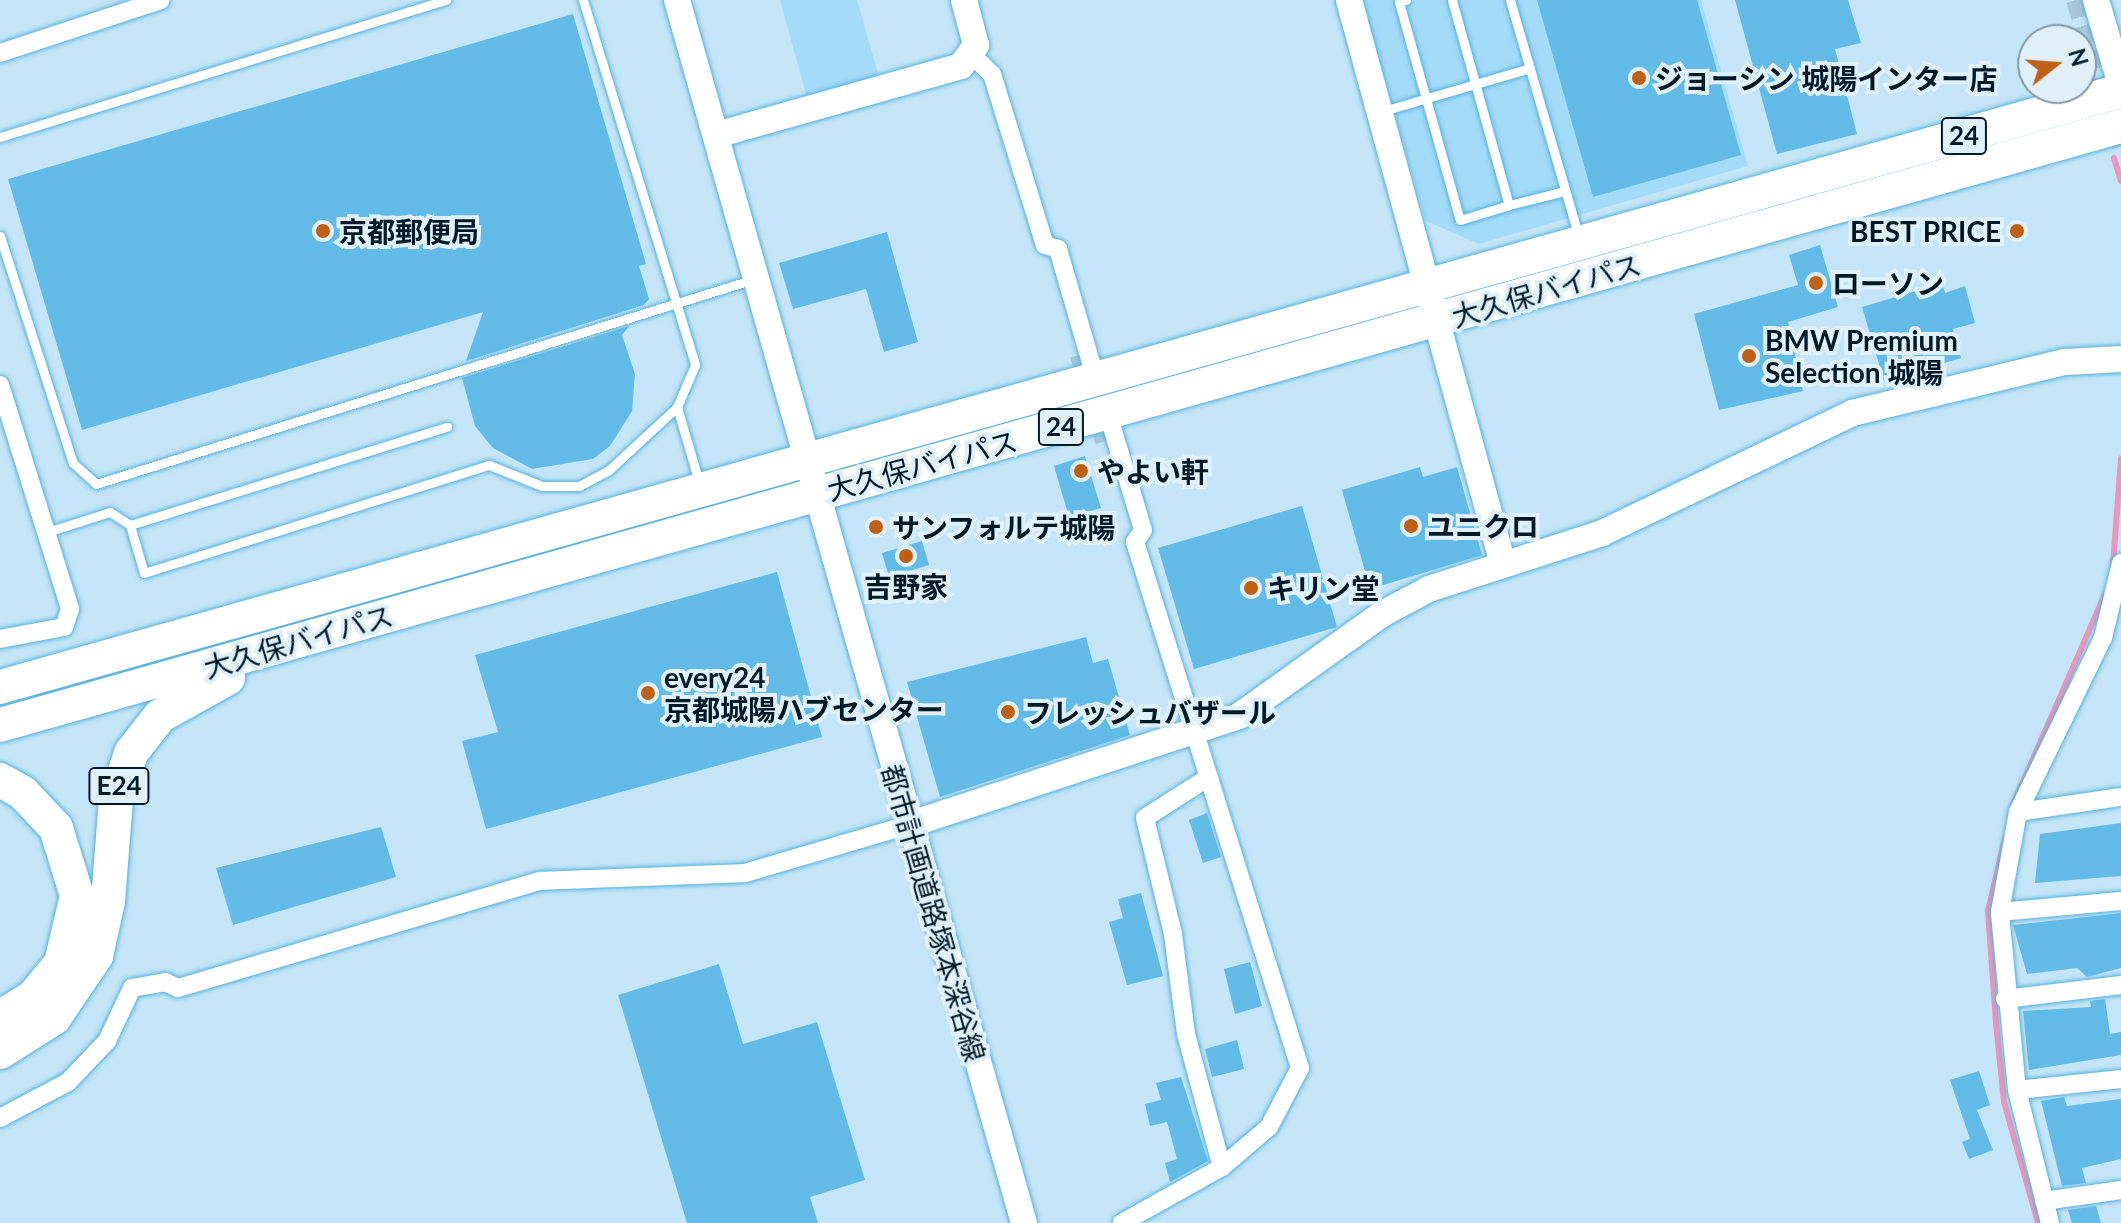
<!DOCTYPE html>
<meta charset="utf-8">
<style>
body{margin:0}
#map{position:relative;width:2121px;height:1223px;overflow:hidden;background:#c4e5f7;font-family:Lato,"Noto Sans JP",sans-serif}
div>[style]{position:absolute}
.built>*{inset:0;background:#a4dbf9}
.stream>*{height:6px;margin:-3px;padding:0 3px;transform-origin:3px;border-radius:3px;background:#e997bb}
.building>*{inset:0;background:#62bbe7}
.street-tunnel>*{height:18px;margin-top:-9px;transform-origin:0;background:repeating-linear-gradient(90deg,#a7c6d8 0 18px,transparent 0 27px)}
.roads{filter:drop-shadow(0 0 2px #57b1dd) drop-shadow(0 0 2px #57b1dd)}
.lane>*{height:9px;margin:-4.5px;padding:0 4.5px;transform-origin:4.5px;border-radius:4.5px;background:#fff}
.street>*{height:18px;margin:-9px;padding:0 9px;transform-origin:9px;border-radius:9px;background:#fff}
.secondary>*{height:26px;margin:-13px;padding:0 13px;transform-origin:13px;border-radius:13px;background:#fff}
.highway>*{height:34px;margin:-17px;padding:0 17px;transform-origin:17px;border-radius:17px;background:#fff}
.dots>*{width:22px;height:22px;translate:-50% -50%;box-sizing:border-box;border:4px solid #dff0f9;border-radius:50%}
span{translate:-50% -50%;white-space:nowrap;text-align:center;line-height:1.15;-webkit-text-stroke:8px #dff0f9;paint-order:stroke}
.shield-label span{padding:2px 6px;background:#dff0f9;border:2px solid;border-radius:6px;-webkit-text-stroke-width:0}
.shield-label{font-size:26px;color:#001926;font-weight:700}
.poi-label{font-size:28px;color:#001926;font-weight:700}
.left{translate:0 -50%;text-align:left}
.right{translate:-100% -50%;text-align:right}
.street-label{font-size:28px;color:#001926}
.north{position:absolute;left:2017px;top:24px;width:80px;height:80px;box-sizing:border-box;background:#dff0f9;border:2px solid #869aa5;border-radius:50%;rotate:73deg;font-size:22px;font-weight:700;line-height:32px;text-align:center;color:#001926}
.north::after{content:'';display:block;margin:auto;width:28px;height:36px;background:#be6015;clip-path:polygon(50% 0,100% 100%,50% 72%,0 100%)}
</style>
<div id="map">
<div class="built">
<div style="clip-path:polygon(780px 0,857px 0,881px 84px,809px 105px)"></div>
<div style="clip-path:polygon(1362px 0,1701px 0,1748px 166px,1479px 244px,1426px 221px)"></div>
</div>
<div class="stream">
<div style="left:2114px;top:158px;width:24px;rotate:73deg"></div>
<div style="left:2113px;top:565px;width:107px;rotate:-85.7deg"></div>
<div style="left:2012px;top:807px;width:232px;rotate:-66.4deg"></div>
<div style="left:2005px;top:838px;width:75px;rotate:103.1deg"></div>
<div style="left:1988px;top:911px;width:112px;rotate:85.9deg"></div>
<div style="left:1996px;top:1023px;width:79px;rotate:84.2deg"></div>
<div style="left:2004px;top:1102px;width:126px;rotate:74.3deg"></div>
</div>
<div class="building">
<div style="clip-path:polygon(1537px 0,1697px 0,1741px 155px,1593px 197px)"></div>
<div style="clip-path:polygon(1735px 0,1848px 0,1861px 43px,1835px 49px,1857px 134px,1777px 154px)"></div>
<div style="clip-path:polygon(573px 14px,646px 264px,639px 266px,649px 299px,644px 305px,466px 361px,483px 312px,82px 430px,8px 179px)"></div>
<div style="clip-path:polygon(887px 232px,918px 342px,884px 352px,866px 289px,793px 309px,779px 263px)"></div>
<div style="clip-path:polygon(1820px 245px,1838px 307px,1788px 322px,1803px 391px,1719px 410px,1694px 314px,1798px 285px,1789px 255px)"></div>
<div style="clip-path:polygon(1942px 283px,1945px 293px,1965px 286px,1975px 323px,1953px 329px,1961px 358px,1884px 381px,1862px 307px)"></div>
<div style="clip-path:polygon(629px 326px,622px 335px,635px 374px,632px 411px,610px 446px,593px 459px,532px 469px,493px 448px,475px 426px,462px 378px)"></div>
<div style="clip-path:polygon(1085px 456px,1101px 508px,1069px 517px,1054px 466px)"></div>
<div style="clip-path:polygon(1420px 467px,1423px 477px,1457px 467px,1482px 555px,1370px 589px,1342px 490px)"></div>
<div style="clip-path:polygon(1302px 506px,1337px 627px,1194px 669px,1158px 548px)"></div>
<div style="clip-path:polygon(922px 541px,929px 565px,889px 577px,882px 553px)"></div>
<div style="clip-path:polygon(777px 572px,822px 737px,486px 829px,462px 741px,498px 732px,475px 655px)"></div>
<div style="clip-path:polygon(1086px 637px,1093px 663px,1108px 659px,1130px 735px,940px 797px,907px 682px)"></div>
<div style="clip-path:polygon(1207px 813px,1221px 857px,1203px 863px,1189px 820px)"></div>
<div style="clip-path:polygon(2121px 823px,2121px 876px,2035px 883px,2040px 834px)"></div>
<div style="clip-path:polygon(381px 827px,396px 877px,233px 925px,216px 868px)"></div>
<div style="clip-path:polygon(1141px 893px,1163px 976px,1127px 985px,1109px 922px,1123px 918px,1118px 899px)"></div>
<div style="clip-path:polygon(2121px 913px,2121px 968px,2087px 977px,2077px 968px,2027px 974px,2013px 925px)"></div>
<div style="clip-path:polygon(1250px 962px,1262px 1006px,1235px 1014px,1224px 969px)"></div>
<div style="clip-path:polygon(719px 964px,743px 1044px,817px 1022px,865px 1180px,810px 1197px,818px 1223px,687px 1223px,618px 995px)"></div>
<div style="clip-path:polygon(2105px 999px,2110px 1034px,2121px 1032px,2121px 1055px,2029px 1070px,2023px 1011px,2091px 1007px,2090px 1001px)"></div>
<div style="clip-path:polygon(1237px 1040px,1244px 1069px,1212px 1077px,1205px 1049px)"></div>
<div style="clip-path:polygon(1979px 1071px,1990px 1105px,1977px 1110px,1993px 1150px,1969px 1159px,1962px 1142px,1970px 1139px,1950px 1080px)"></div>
<div style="clip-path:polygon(1181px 1077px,1208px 1161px,1170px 1182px,1165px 1163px,1177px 1159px,1167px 1122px,1150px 1126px,1145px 1104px,1161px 1100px,1156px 1083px)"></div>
<div style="clip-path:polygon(2064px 1097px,2067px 1106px,2121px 1099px,2121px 1159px,2082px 1168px,2086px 1183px,2062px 1186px,2041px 1101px)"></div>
<div style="clip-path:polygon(2096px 1206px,2101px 1223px,2072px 1223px,2068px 1210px)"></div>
</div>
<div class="street-tunnel">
<div style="left:2075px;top:0;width:156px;rotate:72.8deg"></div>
<div style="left:1079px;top:355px;width:90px;rotate:73.8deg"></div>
</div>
<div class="roads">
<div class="lane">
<div style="left:583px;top:0;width:382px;rotate:72.9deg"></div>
<div style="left:695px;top:365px;width:46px;rotate:113.2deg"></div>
<div style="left:677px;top:407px;width:78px;rotate:73.7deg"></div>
<div style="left:1406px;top:0;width:7px;rotate:164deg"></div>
<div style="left:1399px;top:2px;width:226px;rotate:74.4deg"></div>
<div style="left:1460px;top:220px;width:51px;rotate:-17deg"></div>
<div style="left:1452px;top:0;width:213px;rotate:74.5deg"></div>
<div style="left:1509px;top:205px;width:58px;rotate:-14deg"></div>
<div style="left:1510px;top:0;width:248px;rotate:73.8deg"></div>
<div style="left:1383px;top:111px;width:153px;rotate:-16.3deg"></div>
<div style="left:0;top:137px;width:467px;rotate:-17.1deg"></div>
<div style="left:0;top:236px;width:238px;rotate:72.2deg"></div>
<div style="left:73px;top:463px;width:31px;rotate:42deg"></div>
<div style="left:96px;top:484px;width:689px;rotate:-17.3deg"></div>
<div style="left:130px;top:525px;width:50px;rotate:73.7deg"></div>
<div style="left:144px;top:573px;width:362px;rotate:-17.4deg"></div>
<div style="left:489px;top:465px;width:57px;rotate:21.6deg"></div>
<div style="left:542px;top:486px;width:37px"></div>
<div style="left:579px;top:486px;width:34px;rotate:-28deg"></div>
<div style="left:609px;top:470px;width:93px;rotate:-42.8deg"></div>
<div style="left:47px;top:532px;width:66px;rotate:-17.6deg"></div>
<div style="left:110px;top:512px;width:24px;rotate:33deg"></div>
<div style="left:130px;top:525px;width:332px;rotate:-17.2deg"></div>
</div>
<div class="street">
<div style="left:0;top:53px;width:169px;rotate:-18.2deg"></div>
<div style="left:972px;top:55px;width:28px;rotate:44deg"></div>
<div style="left:992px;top:74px;width:179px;rotate:72.8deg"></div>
<div style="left:1045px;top:245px;width:14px;rotate:17deg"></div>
<div style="left:1058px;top:249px;width:136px;rotate:73.8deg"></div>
<div style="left:0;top:385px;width:235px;rotate:72.6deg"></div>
<div style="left:70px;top:609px;width:19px;rotate:108deg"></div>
<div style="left:64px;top:627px;width:65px;rotate:169.4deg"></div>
<div style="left:1108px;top:414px;width:121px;rotate:73.2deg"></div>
<div style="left:1143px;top:530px;width:14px;rotate:124deg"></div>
<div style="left:1135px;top:542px;width:551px;rotate:72.58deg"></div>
<div style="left:1300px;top:1068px;width:67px;rotate:117.7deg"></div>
<div style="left:1269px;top:1127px;width:62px;rotate:139.6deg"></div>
<div style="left:1222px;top:1167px;width:115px;rotate:150.8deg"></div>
<div style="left:1209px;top:777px;width:76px;rotate:147.4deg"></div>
<div style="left:1145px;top:818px;width:119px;rotate:76.4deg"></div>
<div style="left:1173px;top:934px;width:101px;rotate:82.6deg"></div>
<div style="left:1186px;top:1034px;width:138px;rotate:74.9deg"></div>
<div style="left:2018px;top:812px;width:104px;rotate:-8.3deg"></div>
<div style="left:2000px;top:912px;width:121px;rotate:-5.2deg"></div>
<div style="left:2005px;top:999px;width:117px;rotate:-6.9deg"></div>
<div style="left:2017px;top:1090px;width:105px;rotate:-6deg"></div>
<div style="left:0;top:1118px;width:77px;rotate:-27.9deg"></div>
<div style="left:68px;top:1082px;width:57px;rotate:-46.4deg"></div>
<div style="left:107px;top:1041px;width:59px;rotate:-64.7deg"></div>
<div style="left:132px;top:988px;width:34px;rotate:-10deg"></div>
<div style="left:165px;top:982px;width:14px;rotate:25deg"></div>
<div style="left:178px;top:988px;width:377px;rotate:-16.5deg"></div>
<div style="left:540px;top:881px;width:205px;rotate:-2.2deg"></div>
<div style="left:745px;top:873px;width:170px;rotate:-16.4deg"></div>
<div style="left:2044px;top:1201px;width:78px;rotate:-8.1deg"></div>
<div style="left:2050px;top:1223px;width:137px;rotate:-103.9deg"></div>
<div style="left:2017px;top:1090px;width:179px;rotate:-95.5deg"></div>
<div style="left:2000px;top:912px;width:102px;rotate:-79.8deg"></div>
<div style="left:2018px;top:812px;width:194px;rotate:-64deg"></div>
<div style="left:2103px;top:638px;width:77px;rotate:-76.5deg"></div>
</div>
<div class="secondary">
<div style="left:677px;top:0;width:1271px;rotate:74.16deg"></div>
<div style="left:1349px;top:0;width:585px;rotate:74.73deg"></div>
<div style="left:2096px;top:0;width:89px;rotate:73.6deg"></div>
<div style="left:716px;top:135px;width:255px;rotate:-15.7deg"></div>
<div style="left:961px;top:66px;width:26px;rotate:-54deg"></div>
<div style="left:976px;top:45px;width:47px;rotate:-104.9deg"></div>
<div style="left:908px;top:825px;width:348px;rotate:-18.2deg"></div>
<div style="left:1239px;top:716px;width:176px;rotate:-35.5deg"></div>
<div style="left:1382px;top:614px;width:53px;rotate:-28deg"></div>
<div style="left:1429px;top:589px;width:182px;rotate:-17.9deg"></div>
<div style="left:1602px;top:533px;width:277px;rotate:-25.6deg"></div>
<div style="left:1852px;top:413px;width:219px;rotate:-13.5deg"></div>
<div style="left:2065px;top:362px;width:56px;rotate:-3.1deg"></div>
</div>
<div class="highway">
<div style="left:0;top:687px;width:2203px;rotate:-15.7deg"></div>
<div style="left:0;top:725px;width:2204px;rotate:-15.77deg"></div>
<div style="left:0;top:780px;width:26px;rotate:29deg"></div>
<div style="left:23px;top:793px;width:48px;rotate:46.7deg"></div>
<div style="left:56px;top:828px;width:71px;rotate:72.8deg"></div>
<div style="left:77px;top:896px;width:69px;rotate:103.4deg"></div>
<div style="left:61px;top:963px;width:44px;rotate:129.5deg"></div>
<div style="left:33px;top:997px;width:39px;rotate:148deg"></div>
<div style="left:0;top:1052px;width:64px;rotate:-32.2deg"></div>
<div style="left:54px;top:1018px;width:75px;rotate:-55.9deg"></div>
<div style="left:96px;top:956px;width:56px;rotate:-77.7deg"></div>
<div style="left:108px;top:901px;width:102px;rotate:-85.5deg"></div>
<div style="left:116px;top:799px;width:48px;rotate:-71.9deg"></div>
<div style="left:131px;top:753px;width:47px;rotate:-51.9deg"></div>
<div style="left:160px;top:716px;width:78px;rotate:-29.2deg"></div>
</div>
</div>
<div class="dots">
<div style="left:1639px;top:78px;background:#be6015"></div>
<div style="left:323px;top:231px;background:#be6015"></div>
<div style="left:2017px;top:231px;background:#be6015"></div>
<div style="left:1816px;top:283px;background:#be6015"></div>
<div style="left:1749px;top:356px;background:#be6015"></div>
<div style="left:1081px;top:471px;background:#be6015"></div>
<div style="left:1411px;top:526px;background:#be6015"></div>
<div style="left:876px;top:527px;background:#be6015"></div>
<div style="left:906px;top:556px;background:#be6015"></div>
<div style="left:1251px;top:588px;background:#be6015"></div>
<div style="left:648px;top:693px;background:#be6015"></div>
<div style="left:1008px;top:712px;background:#be6015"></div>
</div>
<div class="shield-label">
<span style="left:1964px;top:136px">24</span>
<span style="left:1061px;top:427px">24</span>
<span style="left:119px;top:786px">E24</span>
</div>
<div class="poi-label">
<span class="left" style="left:1655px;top:78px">ジョーシン 城陽インター店</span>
<span class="left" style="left:339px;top:231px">京都郵便局</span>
<span class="right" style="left:2001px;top:231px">BEST PRICE</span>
<span class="left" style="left:1832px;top:283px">ローソン</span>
<span class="left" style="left:1765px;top:356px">BMW Premium<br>Selection 城陽</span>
<span class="left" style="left:1097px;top:471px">やよい軒</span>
<span class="left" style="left:1427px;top:526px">ユニクロ</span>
<span class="left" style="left:892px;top:527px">サンフォルテ城陽</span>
<span style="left:906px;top:586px">吉野家</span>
<span class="left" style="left:1267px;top:588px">キリン堂</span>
<span class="left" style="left:664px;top:693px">every24<br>京都城陽ハブセンター</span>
<span class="left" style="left:1024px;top:712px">フレッシュバザール</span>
</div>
<div class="street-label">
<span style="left:1546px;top:290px;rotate:-16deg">大久保バイパス</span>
<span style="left:922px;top:465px;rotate:-15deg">大久保バイパス</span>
<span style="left:298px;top:641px;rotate:-16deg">大久保バイパス</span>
<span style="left:934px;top:913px;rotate:74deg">都市計画道路塚本深谷線</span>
</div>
<div class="north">N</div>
</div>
